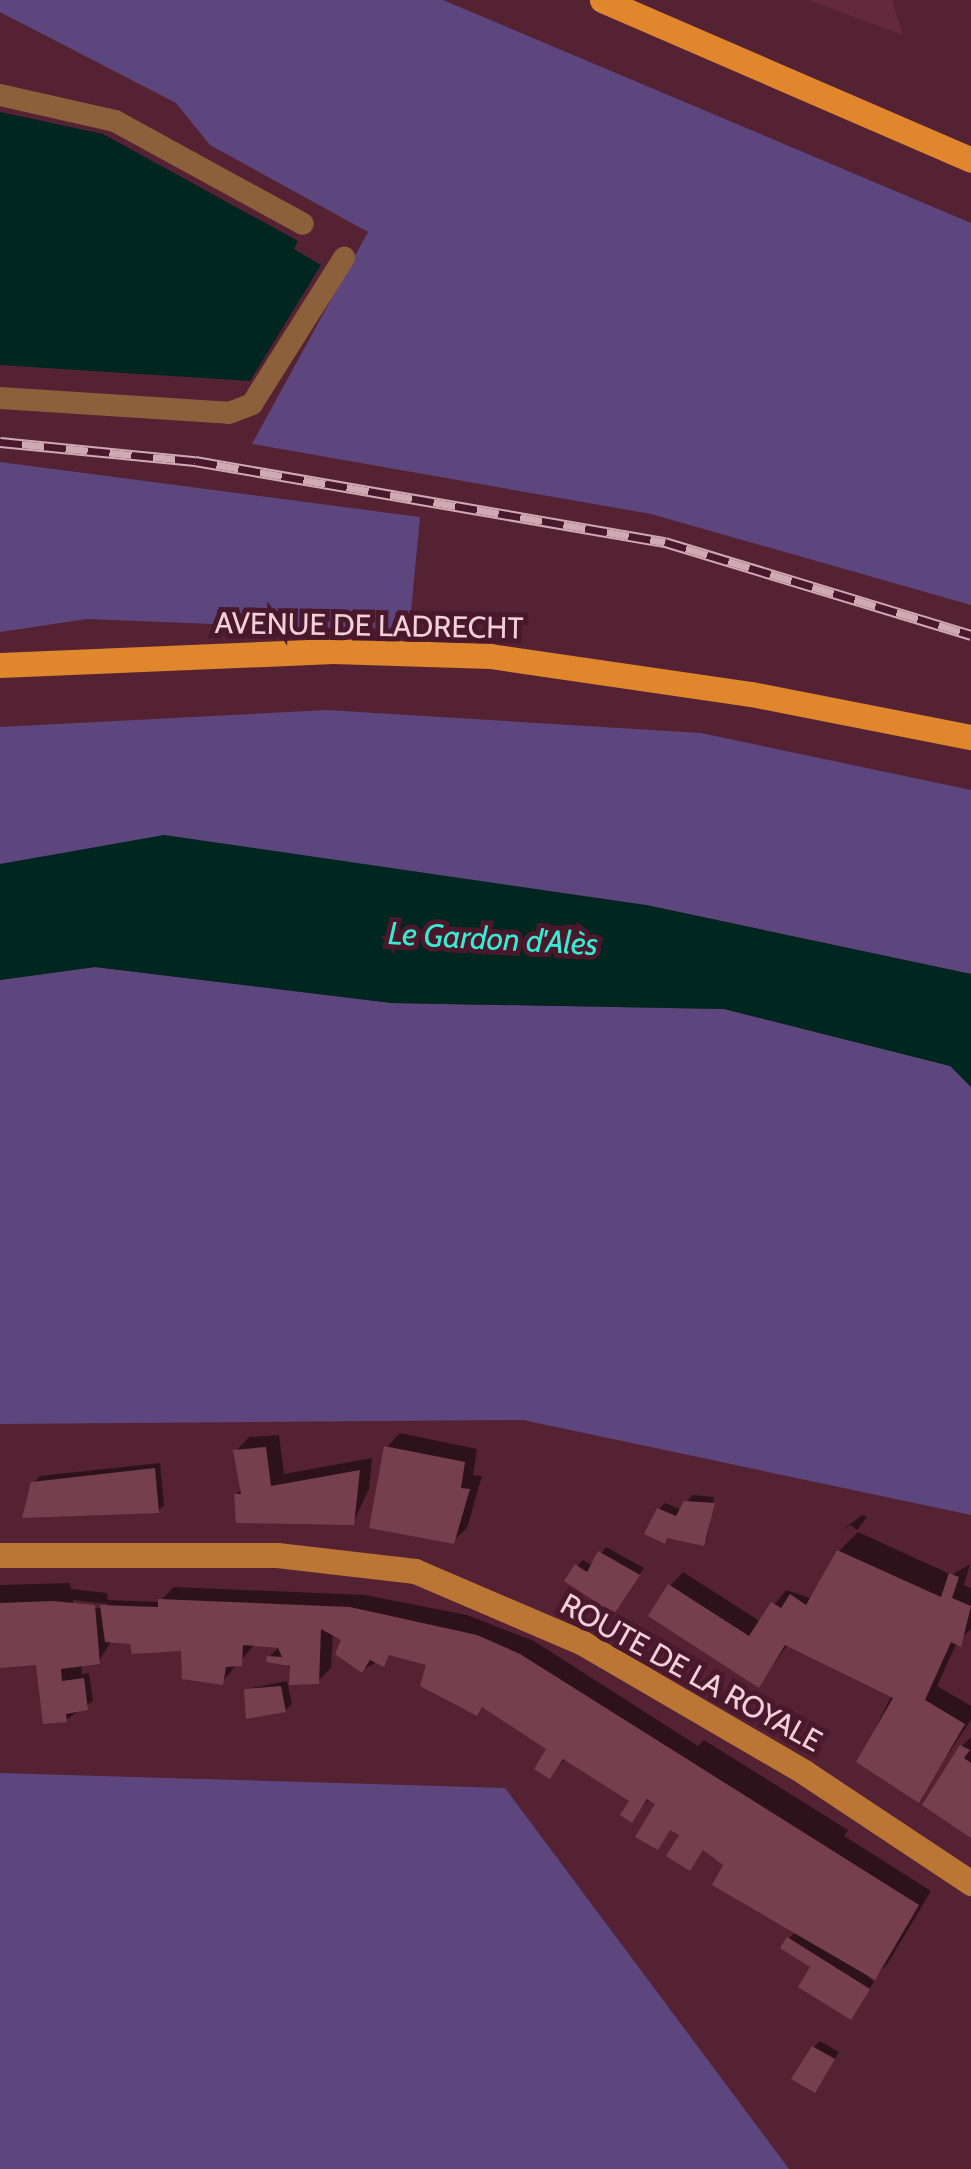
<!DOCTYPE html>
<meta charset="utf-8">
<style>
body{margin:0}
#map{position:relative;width:971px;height:2169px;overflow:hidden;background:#552234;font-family:Cabin,sans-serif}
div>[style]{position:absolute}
.built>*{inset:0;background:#64293d}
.green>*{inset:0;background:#5c467d}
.water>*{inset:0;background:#002620}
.shadow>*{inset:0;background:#0007}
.building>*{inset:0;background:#753f50}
.lane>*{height:22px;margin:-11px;padding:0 11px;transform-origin:11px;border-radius:11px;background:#8c603a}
.secondary>*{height:25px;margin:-12.5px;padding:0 12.5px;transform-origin:12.5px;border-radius:12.5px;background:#bb7635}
.primary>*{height:25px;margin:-12.5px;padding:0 12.5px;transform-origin:12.5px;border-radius:12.5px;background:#e0862c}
.rail>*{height:11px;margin-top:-5.5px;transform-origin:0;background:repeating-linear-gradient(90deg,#49182a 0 22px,#cfaab5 0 44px);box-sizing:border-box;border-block:2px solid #cfaab5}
span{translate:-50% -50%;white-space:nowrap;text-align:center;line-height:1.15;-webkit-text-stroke:10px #49182a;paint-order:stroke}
.street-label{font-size:30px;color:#f2d0d9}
.water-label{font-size:32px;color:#38ecd3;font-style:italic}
</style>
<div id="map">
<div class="built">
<div style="clip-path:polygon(808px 0,892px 0,903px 35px)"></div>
</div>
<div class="green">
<div style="clip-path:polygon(0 0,443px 0,971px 223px,971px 605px,651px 514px,252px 444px,368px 232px,210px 145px,176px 103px,0 12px)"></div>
<div style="clip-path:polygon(0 462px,420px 517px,409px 632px,87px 619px,0 632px)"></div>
<div style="clip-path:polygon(327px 710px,701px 733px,971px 790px,971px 974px,646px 905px,0 901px,0 727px)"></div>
<div style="clip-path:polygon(95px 967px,392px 1003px,724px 1009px,951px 1066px,971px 1087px,971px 1515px,523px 1420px,0 1424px,0 980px)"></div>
<div style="clip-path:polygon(0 1773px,505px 1788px,789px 2169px,0 2169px)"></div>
</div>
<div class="water">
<div style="clip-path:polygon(0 112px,103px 134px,298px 241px,294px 249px,321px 265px,250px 381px,0 365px)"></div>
<div style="clip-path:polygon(164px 835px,646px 905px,971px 974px,971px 1087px,950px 1066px,724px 1009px,392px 1003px,95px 967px,0 980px,0 864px)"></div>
</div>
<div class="shadow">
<div style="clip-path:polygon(400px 1433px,477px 1449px,473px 1475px,482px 1476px,467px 1528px,453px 1541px,387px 1447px)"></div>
<div style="clip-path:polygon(279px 1435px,284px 1474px,372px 1458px,369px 1489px,353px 1523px,236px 1495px,242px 1489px,236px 1451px,249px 1437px)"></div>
<div style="clip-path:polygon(160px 1463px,164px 1505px,158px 1511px,34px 1483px,40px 1476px)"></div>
<div style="clip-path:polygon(692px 1495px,714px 1497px,707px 1539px,670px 1536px,664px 1541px,659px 1509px,665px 1503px,682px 1510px)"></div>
<div style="clip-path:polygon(862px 1515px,867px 1517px,857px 1530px,851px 1525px,840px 1532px)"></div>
<div style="clip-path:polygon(858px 1532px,952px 1575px,970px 1564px,964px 1585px,971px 1588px,971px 1629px,957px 1642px,937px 1686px,971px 1706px,971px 1720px,918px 1799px,859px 1761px,892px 1695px,788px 1644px,759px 1685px,670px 1586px,683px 1572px,761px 1622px,786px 1590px,813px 1599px,839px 1551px)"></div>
<div style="clip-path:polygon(606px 1547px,644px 1568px,614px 1611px,577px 1566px,583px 1560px,593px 1566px)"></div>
<div style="clip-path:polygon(evenodd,70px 1583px,71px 1589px,107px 1593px,108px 1600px,159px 1602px,174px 1587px,365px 1595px,467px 1615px,534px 1641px,698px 1746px,704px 1740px,848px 1830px,844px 1836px,931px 1891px,888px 1963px,875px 1977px,862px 1970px,874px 1982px,851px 2017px,789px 1938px,795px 1933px,715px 1884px,725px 1867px,704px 1848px,696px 1862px,683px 1834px,672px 1828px,658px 1847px,660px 1802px,650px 1798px,631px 1820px,632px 1800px,566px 1758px,550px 1776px,549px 1748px,484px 1706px,477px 1713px,429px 1664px,394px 1653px,362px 1670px,344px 1638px,333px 1632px,331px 1668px,318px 1681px,269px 1657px,280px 1646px,255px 1644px,222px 1682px,184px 1648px,112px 1640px,99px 1661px,81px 1664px,82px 1674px,89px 1673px,93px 1701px,66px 1720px,38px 1662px,0 1666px,0 1585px,70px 1583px,73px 1600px,108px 1604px,107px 1609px,73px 1605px,73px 1600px)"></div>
<div style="clip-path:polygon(287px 1681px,292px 1704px,285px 1710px,246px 1689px)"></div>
<div style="clip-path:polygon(971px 1737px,971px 1835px,962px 1746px)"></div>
<div style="clip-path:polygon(820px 2041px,839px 2052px,815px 2090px,814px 2047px)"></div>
</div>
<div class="building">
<div style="clip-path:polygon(384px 1446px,465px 1462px,461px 1488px,470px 1489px,454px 1544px,369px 1528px)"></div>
<div style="clip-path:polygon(266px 1447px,271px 1486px,360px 1470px,354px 1525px,236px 1523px,234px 1494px,241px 1494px,233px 1450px)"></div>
<div style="clip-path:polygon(155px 1468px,159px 1513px,22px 1518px,31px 1482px)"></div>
<div style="clip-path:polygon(684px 1501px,715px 1503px,704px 1546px,667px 1538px,665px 1544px,644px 1534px,657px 1508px,676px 1516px)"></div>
<div style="clip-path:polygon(837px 1550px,941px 1597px,949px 1573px,959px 1577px,952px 1598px,971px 1606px,961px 1647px,951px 1642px,925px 1700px,965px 1724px,919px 1803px,856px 1762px,893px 1698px,785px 1645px,759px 1688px,648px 1616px,668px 1584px,749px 1636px,771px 1602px,781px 1608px,790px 1594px,806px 1605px)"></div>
<div style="clip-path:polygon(598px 1551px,640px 1575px,614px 1614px,564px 1581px,575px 1564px,587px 1572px)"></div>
<div style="clip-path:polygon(158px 1599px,350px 1607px,477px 1635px,520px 1654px,919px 1905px,875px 1980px,712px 1885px,723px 1865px,703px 1850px,690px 1871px,666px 1856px,679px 1835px,670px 1830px,658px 1850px,635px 1837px,655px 1804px,647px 1799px,632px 1823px,620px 1815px,629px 1801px,563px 1759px,550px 1779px,534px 1769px,546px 1749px,482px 1707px,477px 1716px,420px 1686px,426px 1665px,389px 1655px,384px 1667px,370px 1660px,362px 1673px,335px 1654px,341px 1640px,321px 1629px,319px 1684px,289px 1685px,290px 1666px,266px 1662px,267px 1656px,282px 1657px,278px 1648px,243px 1645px,242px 1666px,226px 1667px,223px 1685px,182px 1679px,181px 1651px,132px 1654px,130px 1644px,105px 1642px,100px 1605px,158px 1607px)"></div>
<div style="clip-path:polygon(52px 1601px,95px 1605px,100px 1664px,61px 1669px,62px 1681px,84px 1678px,88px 1710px,66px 1714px,67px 1722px,43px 1724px,36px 1665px,0 1668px,0 1603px)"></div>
<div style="clip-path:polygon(281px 1686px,286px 1712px,246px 1719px,244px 1689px)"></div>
<div style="clip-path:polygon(960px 1745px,970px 1750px,964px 1758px,971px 1763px,971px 1838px,922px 1805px)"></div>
<div style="clip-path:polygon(787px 1937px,870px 1989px,851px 2020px,798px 1987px,810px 1967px,780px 1948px)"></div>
<div style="clip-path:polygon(812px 2046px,835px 2059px,815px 2093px,791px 2079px)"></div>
</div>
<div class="lane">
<div style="left:0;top:95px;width:118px;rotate:12.7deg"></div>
<div style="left:115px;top:121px;width:214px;rotate:28.7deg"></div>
<div style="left:0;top:398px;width:229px;rotate:3.7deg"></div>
<div style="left:229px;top:413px;width:25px;rotate:-21deg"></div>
<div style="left:252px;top:404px;width:173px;rotate:-57.8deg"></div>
</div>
<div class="secondary">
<div style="left:0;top:1555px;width:277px"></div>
<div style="left:277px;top:1555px;width:139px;rotate:6.6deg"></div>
<div style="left:415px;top:1571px;width:181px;rotate:23.2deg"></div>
<div style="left:581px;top:1642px;width:258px;rotate:30.2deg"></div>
<div style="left:804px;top:1772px;width:201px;rotate:33.6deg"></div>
</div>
<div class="primary">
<div style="left:602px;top:0;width:402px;rotate:23.4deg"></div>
<div style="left:0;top:665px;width:333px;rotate:-2.4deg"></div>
<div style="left:333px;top:651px;width:157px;rotate:1.8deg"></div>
<div style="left:490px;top:656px;width:264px;rotate:8.3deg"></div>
<div style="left:751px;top:694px;width:224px;rotate:11.1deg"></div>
</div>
<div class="rail">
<div style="left:0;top:442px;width:196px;rotate:5.6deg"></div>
<div style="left:195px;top:461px;width:477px;rotate:9.8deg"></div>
<div style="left:665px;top:542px;width:320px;rotate:16.9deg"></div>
</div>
<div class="street-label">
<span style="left:369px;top:626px;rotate:1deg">AVENUE DE LADRECHT</span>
<span style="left:691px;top:1673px;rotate:29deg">ROUTE DE LA ROYALE</span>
</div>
<div class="water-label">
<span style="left:493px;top:939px;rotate:3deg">Le Gardon d'Alès</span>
</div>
</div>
